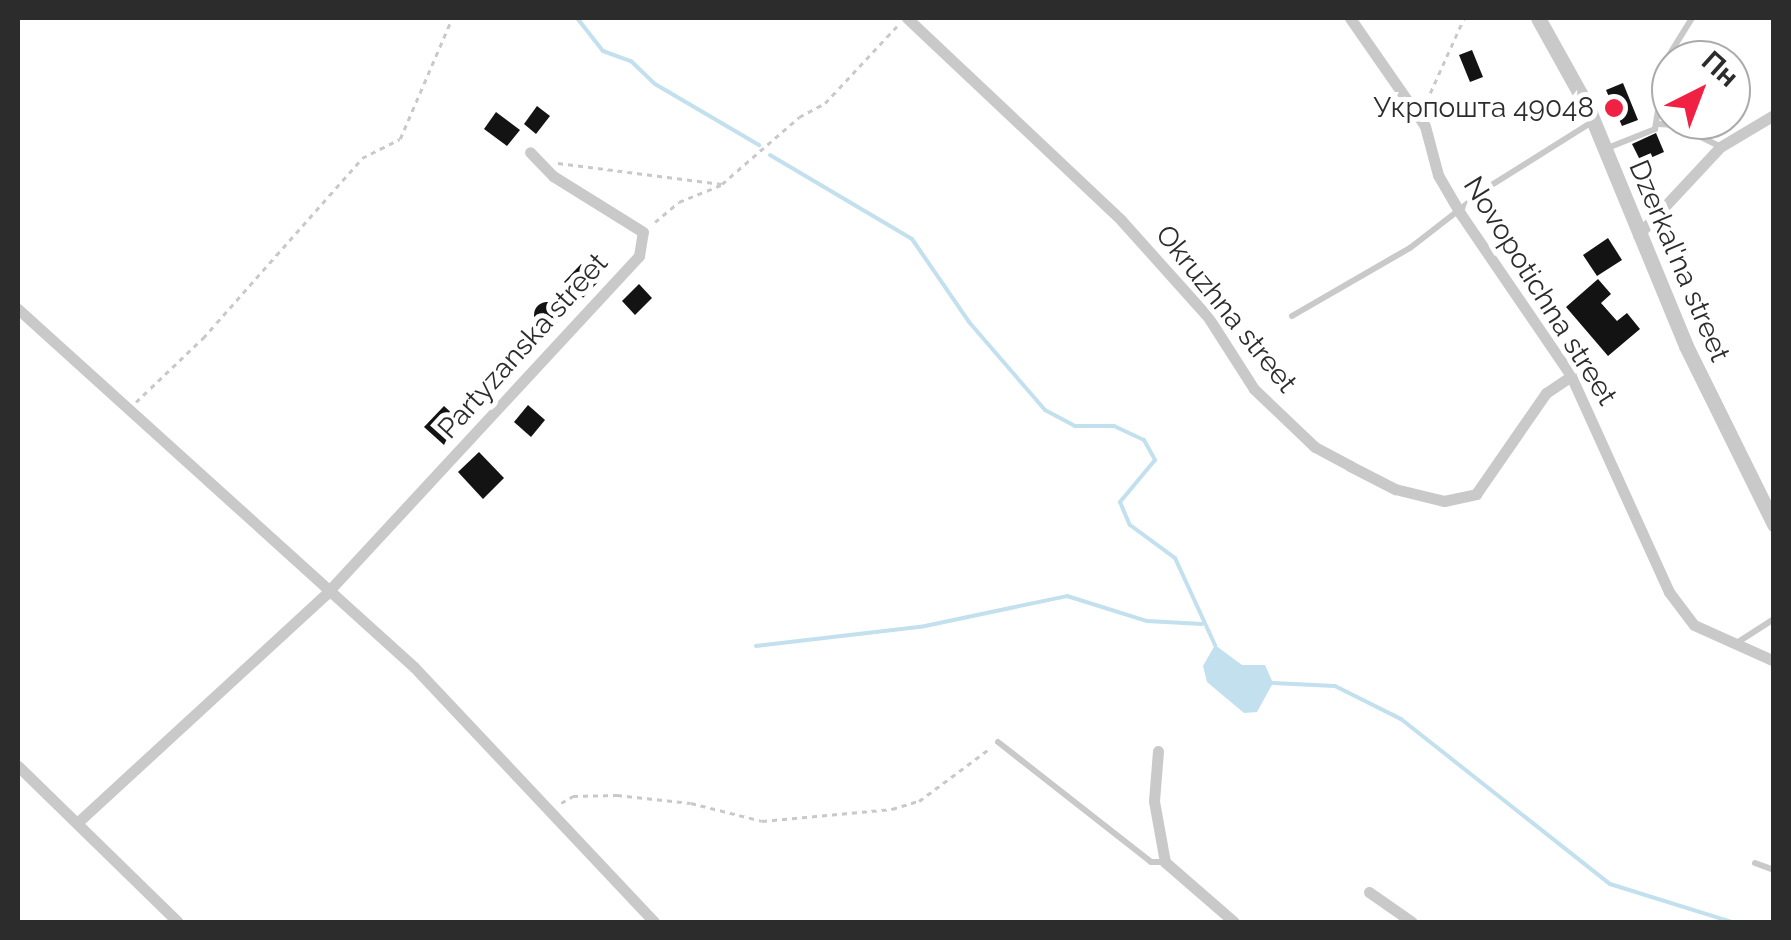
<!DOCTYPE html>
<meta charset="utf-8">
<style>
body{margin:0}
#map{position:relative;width:1791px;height:940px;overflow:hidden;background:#fff;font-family:Raleway,sans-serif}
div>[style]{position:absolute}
.water>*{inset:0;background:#c2e0ed}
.stream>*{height:4px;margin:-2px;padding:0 2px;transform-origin:2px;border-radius:2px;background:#c2e0ed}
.building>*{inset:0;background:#131313}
.round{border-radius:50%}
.path>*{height:2.5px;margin-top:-1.25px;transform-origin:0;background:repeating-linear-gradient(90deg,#c9c9c9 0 5px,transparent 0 10px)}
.service>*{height:6px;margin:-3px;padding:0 3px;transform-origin:3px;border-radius:3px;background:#c9c9c9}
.minor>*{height:11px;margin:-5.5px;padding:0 5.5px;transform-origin:5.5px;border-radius:5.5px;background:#c9c9c9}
.tertiary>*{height:15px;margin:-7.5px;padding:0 7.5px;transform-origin:7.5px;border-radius:7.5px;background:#c9c9c9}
.dots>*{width:28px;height:28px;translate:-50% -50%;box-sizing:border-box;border:5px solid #fff;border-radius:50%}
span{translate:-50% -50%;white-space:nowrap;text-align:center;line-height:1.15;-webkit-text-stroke:10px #fff;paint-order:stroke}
.poi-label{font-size:28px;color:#2c2c2c}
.right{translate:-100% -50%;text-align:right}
.street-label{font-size:28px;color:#2c2c2c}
.frame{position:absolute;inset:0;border:20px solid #2c2c2c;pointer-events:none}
.north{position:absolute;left:1651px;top:40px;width:100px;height:100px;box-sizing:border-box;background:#fff;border:2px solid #ababab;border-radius:50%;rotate:42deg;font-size:28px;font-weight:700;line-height:40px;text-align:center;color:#2c2c2c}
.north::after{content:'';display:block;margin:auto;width:35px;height:45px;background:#f02142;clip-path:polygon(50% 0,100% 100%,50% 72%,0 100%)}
</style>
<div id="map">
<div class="water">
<div style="clip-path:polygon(1215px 645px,1242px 665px,1265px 665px,1273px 683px,1257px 712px,1244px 713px,1207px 682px,1203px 666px)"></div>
</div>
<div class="stream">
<div style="left:577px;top:18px;width:42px;rotate:51.8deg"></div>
<div style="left:603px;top:51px;width:30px;rotate:20deg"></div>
<div style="left:631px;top:61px;width:33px;rotate:44deg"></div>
<div style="left:655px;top:84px;width:121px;rotate:30.4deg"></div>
<div style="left:770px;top:155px;width:165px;rotate:30.6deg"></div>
<div style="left:912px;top:239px;width:101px;rotate:55.5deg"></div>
<div style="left:969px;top:322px;width:116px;rotate:49.2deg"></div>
<div style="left:1045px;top:410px;width:34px;rotate:28deg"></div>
<div style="left:1075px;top:426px;width:39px"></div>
<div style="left:1114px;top:426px;width:33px;rotate:25deg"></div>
<div style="left:1144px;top:440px;width:23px;rotate:61deg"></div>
<div style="left:1155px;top:460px;width:55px;rotate:129.8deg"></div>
<div style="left:1120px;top:502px;width:25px;rotate:67deg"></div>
<div style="left:1130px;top:525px;width:56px;rotate:36.3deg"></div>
<div style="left:1175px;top:558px;width:96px;rotate:65.3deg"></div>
<div style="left:756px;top:646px;width:170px;rotate:-6.7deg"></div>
<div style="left:925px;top:626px;width:145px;rotate:-11.9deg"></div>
<div style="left:1067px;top:596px;width:84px;rotate:17.4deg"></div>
<div style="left:1147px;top:621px;width:55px;rotate:3.1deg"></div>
<div style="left:1273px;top:683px;width:62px;rotate:2.8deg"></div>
<div style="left:1335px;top:686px;width:74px;rotate:26.6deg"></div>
<div style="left:1401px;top:719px;width:266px;rotate:38.3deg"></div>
<div style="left:1610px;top:884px;width:128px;rotate:17.3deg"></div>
</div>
<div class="building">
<div style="clip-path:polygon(1472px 50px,1483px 77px,1470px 82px,1459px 55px)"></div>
<div style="clip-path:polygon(1623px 83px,1638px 120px,1622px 126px,1606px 90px)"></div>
<div style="clip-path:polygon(537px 106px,550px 116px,536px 134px,524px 124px)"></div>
<div style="clip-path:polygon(496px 112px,520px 130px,507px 146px,484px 129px)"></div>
<div style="clip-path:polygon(1656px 133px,1664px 152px,1641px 162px,1632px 144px)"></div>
<div style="clip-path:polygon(1608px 238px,1622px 260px,1597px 276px,1583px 255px)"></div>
<div style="clip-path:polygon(581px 264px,599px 281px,582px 299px,564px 282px)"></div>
<div style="clip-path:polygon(1598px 279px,1611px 294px,1601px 303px,1617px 321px,1627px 313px,1640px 329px,1608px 356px,1566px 307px)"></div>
<div style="clip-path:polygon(639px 284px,652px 298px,635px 315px,622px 301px)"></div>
<div class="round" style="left:534px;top:302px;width:26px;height:26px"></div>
<div class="round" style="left:496px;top:355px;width:22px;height:22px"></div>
<div style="clip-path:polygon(528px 405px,545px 420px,531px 437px,514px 422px)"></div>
<div style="clip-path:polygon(444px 406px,457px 418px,444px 445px,424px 427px)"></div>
<div style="clip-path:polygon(479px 452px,504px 478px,483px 499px,458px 472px)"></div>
</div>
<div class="path">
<div style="left:1426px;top:102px;width:92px;rotate:-65.7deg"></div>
<div style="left:558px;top:163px;width:165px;rotate:7.3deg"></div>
<div style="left:722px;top:184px;width:102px;rotate:-41deg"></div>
<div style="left:799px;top:117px;width:30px;rotate:-28deg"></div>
<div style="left:825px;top:103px;width:105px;rotate:-46.9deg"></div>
<div style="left:655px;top:222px;width:31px;rotate:-40deg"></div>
<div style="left:679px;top:202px;width:45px;rotate:-22deg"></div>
<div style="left:136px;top:402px;width:93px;rotate:-43.7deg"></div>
<div style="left:203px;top:338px;width:240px;rotate:-48.5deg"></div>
<div style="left:362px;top:158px;width:42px;rotate:-26.6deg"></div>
<div style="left:400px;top:139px;width:132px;rotate:-66.7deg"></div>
<div style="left:561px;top:803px;width:14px;rotate:-30deg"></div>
<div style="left:573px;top:796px;width:44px;rotate:-1.3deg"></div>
<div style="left:617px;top:795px;width:74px;rotate:6.2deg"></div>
<div style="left:691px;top:803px;width:73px;rotate:14.2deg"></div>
<div style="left:762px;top:821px;width:131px;rotate:-5.3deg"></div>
<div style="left:892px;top:809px;width:28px;rotate:-17deg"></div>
<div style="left:919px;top:801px;width:87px;rotate:-36.6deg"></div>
</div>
<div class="service">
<div style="left:1657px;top:124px;width:20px;rotate:3deg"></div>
<div style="left:1677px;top:125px;width:47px;rotate:26.6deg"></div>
<div style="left:1605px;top:149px;width:54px;rotate:-21.8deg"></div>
<div style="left:1655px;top:129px;width:70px;rotate:-80.9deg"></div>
<div style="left:1666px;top:60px;width:49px;rotate:-58.2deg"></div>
<div style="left:1292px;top:316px;width:136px;rotate:-30deg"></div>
<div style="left:1410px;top:248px;width:101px;rotate:-37.8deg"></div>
<div style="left:1490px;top:186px;width:120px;rotate:-32.1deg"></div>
<div style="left:1735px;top:644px;width:46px;rotate:-32.7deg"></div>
<div style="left:998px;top:742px;width:194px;rotate:38.1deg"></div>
<div style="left:1151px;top:862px;width:14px"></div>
<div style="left:1755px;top:863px;width:20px;rotate:20deg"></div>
</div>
<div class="minor">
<div style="left:907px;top:18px;width:294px;rotate:43.3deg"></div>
<div style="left:1121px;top:220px;width:130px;rotate:48.1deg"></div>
<div style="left:1208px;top:317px;width:85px;rotate:57.4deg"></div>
<div style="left:1254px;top:389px;width:84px;rotate:43.6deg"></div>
<div style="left:1315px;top:447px;width:40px;rotate:28deg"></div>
<div style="left:1350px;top:466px;width:51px;rotate:27.1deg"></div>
<div style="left:1395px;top:489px;width:50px;rotate:13.8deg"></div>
<div style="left:1444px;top:501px;width:33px;rotate:-12deg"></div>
<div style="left:1476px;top:494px;width:123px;rotate:-55.3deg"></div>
<div style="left:1546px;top:393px;width:30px;rotate:-34deg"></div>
<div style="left:1350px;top:18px;width:131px;rotate:55.2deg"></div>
<div style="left:1425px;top:126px;width:51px;rotate:75.1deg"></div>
<div style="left:1438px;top:175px;width:44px;rotate:59.9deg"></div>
<div style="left:1460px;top:213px;width:197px;rotate:55.7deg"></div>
<div style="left:1571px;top:376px;width:237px;rotate:65.6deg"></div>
<div style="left:1669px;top:592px;width:41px;rotate:52.9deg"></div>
<div style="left:1694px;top:625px;width:88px;rotate:24.2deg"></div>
<div style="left:1638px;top:235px;width:120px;rotate:-47deg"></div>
<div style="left:1720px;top:147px;width:63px;rotate:-30.7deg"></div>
<div style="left:18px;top:309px;width:534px;rotate:42.11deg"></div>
<div style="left:414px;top:667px;width:350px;rotate:46.7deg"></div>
<div style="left:1158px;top:751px;width:50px;rotate:94.6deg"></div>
<div style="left:1154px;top:801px;width:62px;rotate:79.8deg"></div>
<div style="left:1165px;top:862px;width:91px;rotate:41deg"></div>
<div style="left:18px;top:766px;width:223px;rotate:44.3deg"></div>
<div style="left:77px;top:823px;width:337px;rotate:-42.6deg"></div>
<div style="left:325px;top:595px;width:462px;rotate:-47.2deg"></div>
<div style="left:639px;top:256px;width:24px;rotate:-81deg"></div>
<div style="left:643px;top:232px;width:106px;rotate:-148.1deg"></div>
<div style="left:553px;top:176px;width:33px;rotate:-134deg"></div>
<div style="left:1369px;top:892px;width:52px;rotate:34.9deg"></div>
</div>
<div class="tertiary">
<div style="left:1538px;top:18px;width:103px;rotate:60.9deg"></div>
<div style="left:1588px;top:108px;width:257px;rotate:67.6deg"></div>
<div style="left:1686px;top:346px;width:199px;rotate:63.7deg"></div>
</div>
<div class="dots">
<div style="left:1614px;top:108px;background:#f02142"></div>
</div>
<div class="poi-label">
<span class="right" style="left:1594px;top:108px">Укрпошта 49048</span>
</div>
<div class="street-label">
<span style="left:1679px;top:261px;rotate:67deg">Dzerkal'na street</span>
<span style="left:1540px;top:291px;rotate:58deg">Novopotichna street</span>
<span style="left:1226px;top:309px;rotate:51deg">Okruzhna street</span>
<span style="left:523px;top:346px;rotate:-48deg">Partyzanska street</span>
</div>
<div class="frame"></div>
<div class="north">Пн</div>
</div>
